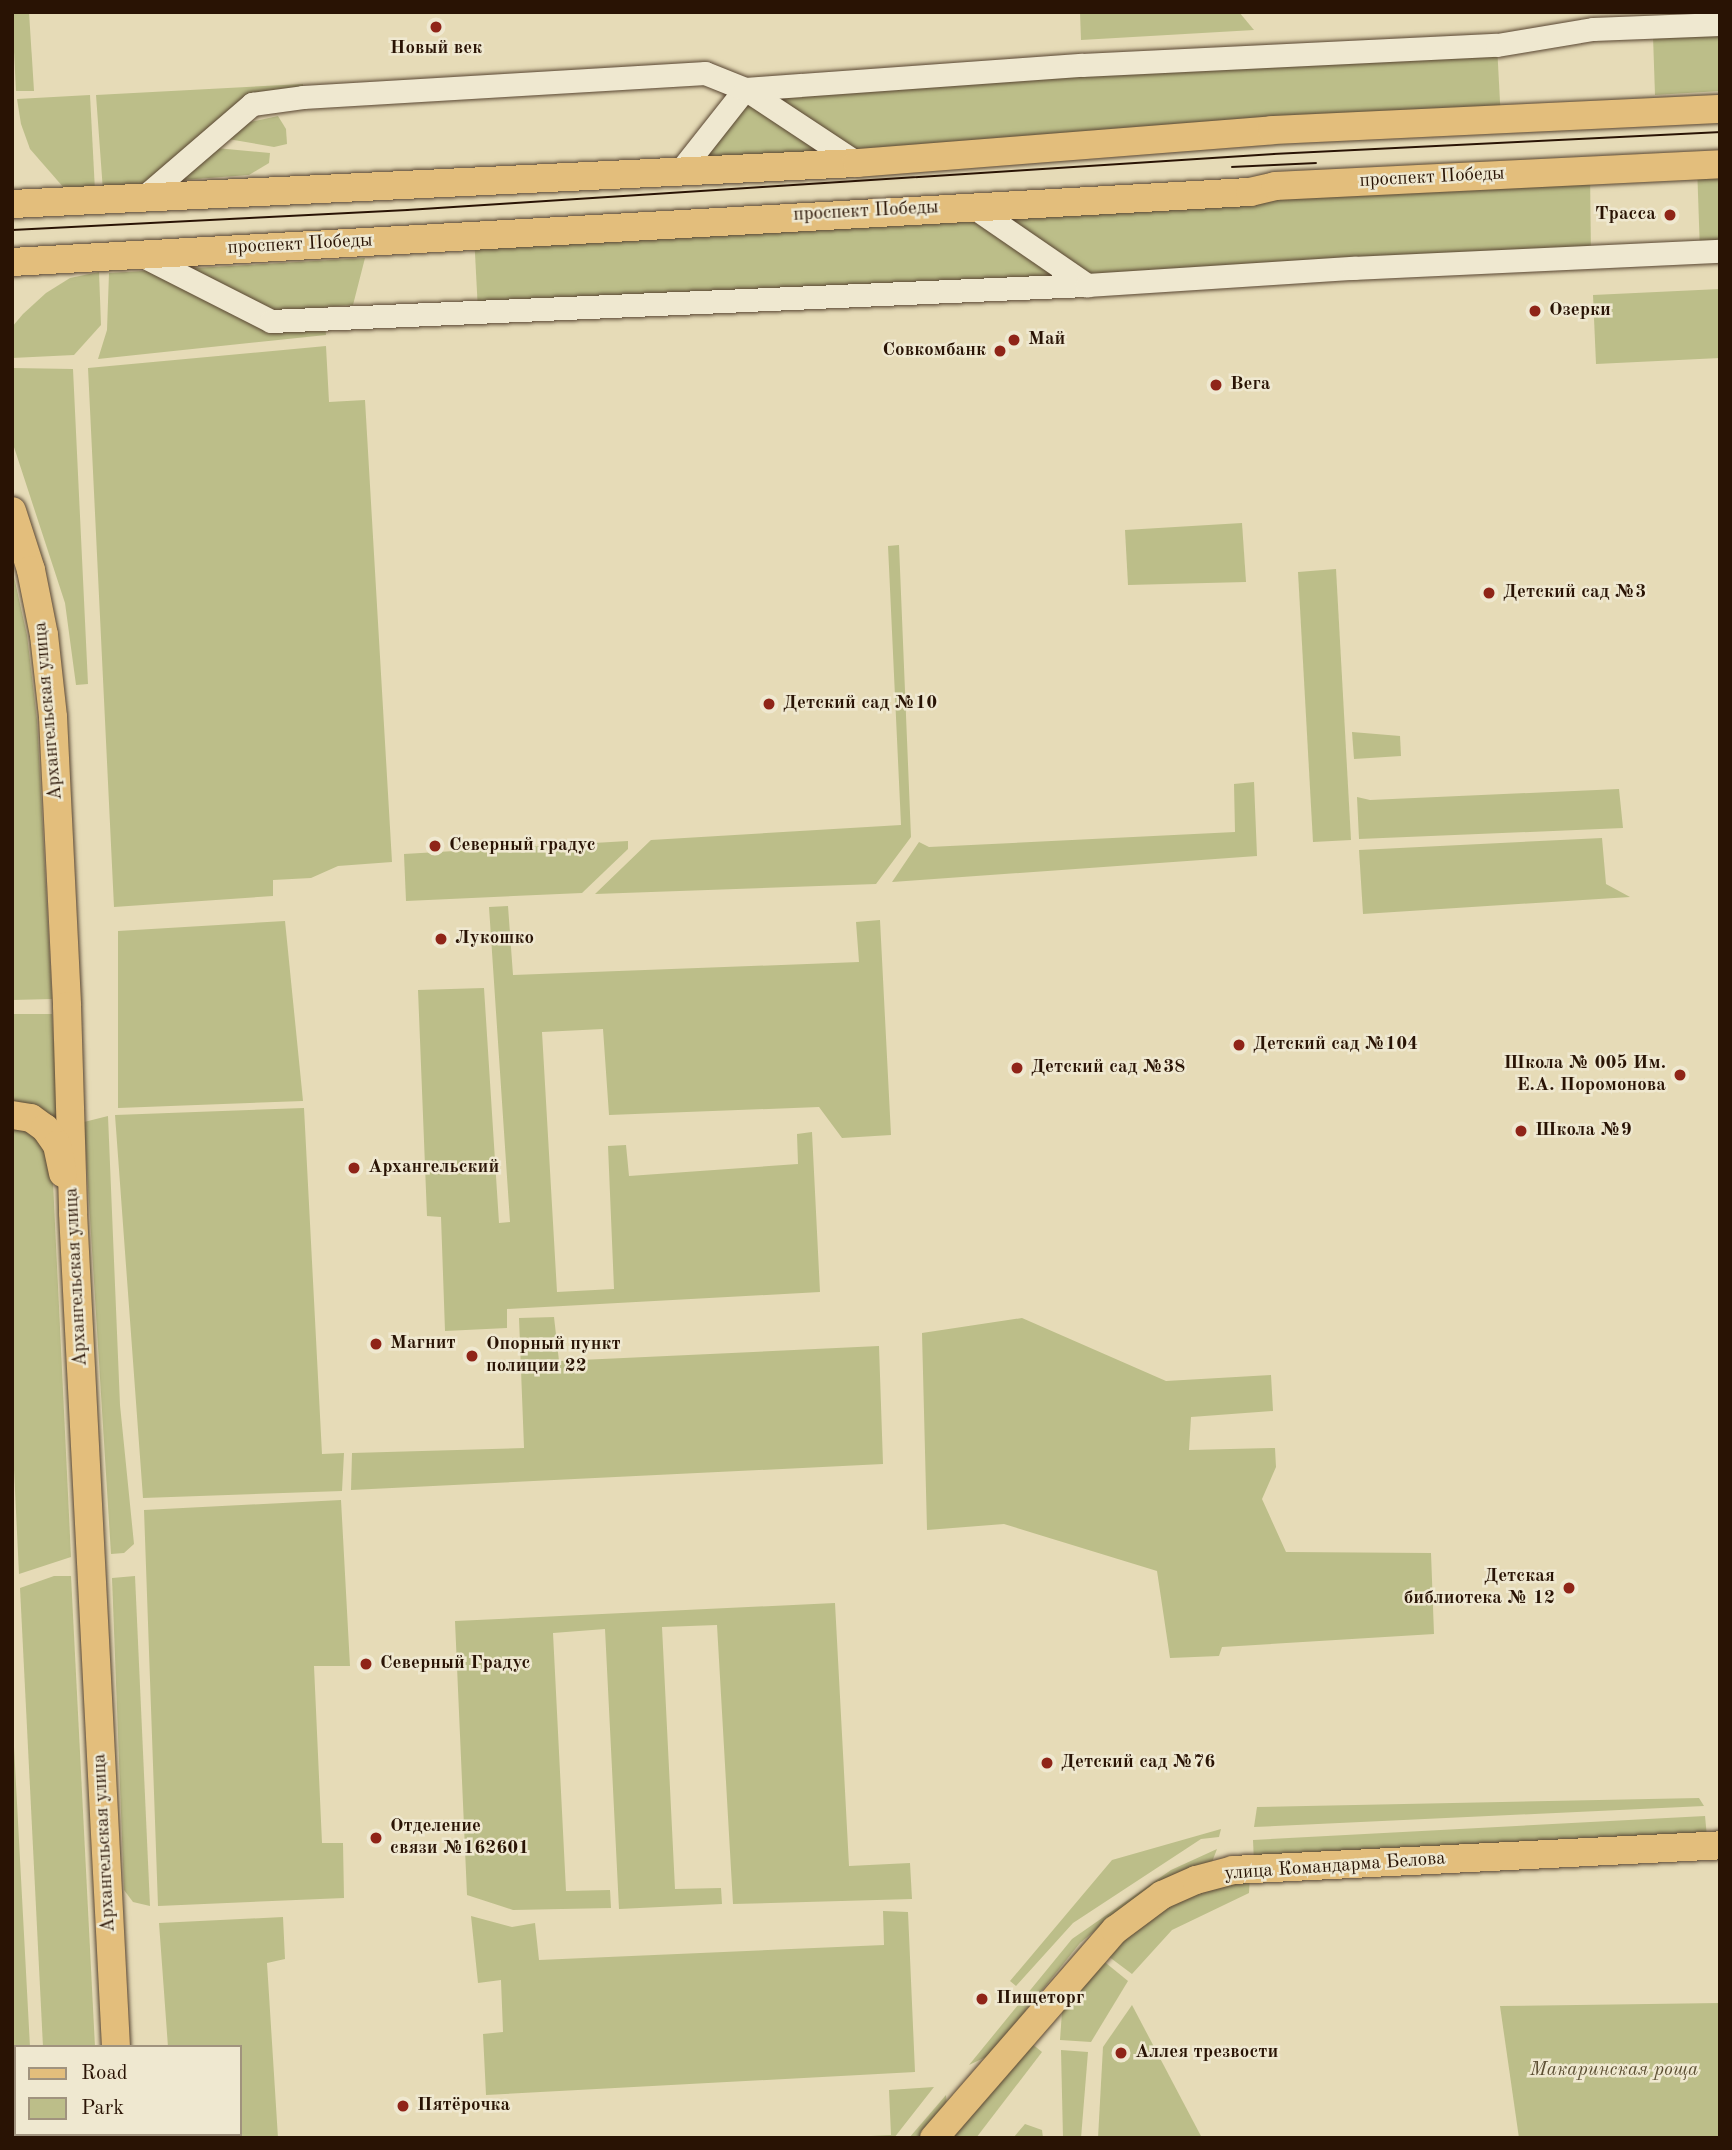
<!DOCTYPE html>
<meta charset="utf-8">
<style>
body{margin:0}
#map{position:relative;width:1732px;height:2150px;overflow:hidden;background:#e6dbb7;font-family:"Old Standard TT",serif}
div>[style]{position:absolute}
.green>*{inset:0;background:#bcbe89}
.roads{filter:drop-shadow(0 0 2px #584531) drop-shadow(0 0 2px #584531)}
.minor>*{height:23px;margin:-11.5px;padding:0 11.5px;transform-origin:11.5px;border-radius:11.5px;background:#efe8d0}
.major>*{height:28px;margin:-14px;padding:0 14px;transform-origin:14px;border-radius:14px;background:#e3be7c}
.tram>*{height:2px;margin:-1px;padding:0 1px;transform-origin:1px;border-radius:1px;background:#291304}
.dots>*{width:19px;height:19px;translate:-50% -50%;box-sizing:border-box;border:4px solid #efe8d0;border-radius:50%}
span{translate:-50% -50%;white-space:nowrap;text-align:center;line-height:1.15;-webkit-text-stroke:5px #efe8d0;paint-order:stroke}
.poi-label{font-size:19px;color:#291304;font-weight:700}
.right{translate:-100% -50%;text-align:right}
.left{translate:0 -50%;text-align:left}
.street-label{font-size:19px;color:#291304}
.park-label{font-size:19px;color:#5c4f33;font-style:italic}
.frame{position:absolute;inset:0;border:14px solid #291304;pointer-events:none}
.legend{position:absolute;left:14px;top:2045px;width:228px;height:91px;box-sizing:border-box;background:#efe8d0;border:2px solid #a0937e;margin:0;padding:9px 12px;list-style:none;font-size:21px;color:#291304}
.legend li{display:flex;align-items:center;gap:14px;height:35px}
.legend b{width:35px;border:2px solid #a0937e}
</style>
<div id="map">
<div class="green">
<div style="clip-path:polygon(12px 12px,29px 12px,34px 91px,16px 91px)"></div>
<div style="clip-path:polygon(1080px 12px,1239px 12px,1254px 30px,1081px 40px)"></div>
<div style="clip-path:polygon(1720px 33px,1720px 91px,1655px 95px,1653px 36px)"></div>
<div style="clip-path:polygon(1497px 45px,1501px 121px,681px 170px,745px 89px)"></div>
<div style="clip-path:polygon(303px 84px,303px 97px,251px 105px,149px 187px,103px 191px,96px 95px)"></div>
<div style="clip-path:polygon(90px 95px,95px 191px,64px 188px,30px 149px,21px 124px,17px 99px)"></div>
<div style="clip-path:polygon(278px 116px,286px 129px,287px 144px,274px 147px,228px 139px,246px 123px)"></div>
<div style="clip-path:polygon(216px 148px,270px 153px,269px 163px,249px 175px,182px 180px)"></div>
<div style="clip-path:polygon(1720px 164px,1720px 251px,1700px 252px,1697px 165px)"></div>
<div style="clip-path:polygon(1590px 171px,1591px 256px,478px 311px,474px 234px)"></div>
<div style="clip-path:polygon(365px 258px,353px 305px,324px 307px,326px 335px,98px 359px,107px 330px,109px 273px)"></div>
<div style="clip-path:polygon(99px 272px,101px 325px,74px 355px,12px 358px,12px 327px,23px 314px,46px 293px,70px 278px)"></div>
<div style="clip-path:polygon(1720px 289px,1720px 358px,1596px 364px,1593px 295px)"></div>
<div style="clip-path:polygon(326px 346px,329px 402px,365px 400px,392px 862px,338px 866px,311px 878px,273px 880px,273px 896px,114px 907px,88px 368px)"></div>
<div style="clip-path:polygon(12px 368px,73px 369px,88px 684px,76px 685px,65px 603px,13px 444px)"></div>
<div style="clip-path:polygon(1242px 523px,1246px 582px,1128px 585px,1125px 530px)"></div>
<div style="clip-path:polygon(899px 545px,911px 837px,876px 884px,595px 894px,651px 840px,901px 825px,888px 546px)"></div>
<div style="clip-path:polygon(12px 568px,27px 635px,37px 720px,52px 999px,12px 1000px)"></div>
<div style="clip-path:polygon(1336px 569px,1351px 840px,1313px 842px,1298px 572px)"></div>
<div style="clip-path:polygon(1352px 732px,1400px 736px,1401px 756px,1354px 759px)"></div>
<div style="clip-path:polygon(1254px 782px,1257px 856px,892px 882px,919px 842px,929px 847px,1235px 832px,1234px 784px)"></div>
<div style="clip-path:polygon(1619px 789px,1623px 828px,1359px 839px,1357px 797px,1370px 800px)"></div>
<div style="clip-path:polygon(1602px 838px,1606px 884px,1630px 897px,1363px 914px,1359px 850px)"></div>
<div style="clip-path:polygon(628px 841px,628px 849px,582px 893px,406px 901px,404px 854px)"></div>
<div style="clip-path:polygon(508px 906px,513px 975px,859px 962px,856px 922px,880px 920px,891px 1135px,842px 1138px,819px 1107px,609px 1115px,603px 1029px,542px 1032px,557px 1292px,614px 1289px,608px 1146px,626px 1145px,629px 1176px,798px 1164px,797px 1134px,812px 1132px,820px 1292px,507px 1309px,507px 1328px,445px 1331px,441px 1217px,427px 1216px,418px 990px,484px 988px,499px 1223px,510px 1222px,489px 907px)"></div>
<div style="clip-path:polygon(285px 921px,303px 1101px,118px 1108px,118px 931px)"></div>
<div style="clip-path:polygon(12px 1014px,52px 1014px,59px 1131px,12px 1106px)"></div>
<div style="clip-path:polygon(304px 1108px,322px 1454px,344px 1453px,342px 1491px,143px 1498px,115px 1115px)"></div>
<div style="clip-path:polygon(108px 1116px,120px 1405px,134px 1544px,124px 1553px,111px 1554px,84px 1122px)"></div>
<div style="clip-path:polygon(12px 1123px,32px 1128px,52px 1162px,71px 1557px,19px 1574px,12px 1428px)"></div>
<div style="clip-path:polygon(554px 1317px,559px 1361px,879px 1346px,883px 1464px,351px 1490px,352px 1453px,524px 1448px,519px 1318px)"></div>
<div style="clip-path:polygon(1022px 1318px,1166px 1381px,1271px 1375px,1273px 1411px,1191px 1417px,1189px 1450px,1275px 1448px,1276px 1467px,1262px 1499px,1286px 1552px,1431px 1553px,1434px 1634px,1222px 1647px,1219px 1656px,1170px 1658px,1157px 1571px,1004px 1524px,927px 1530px,922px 1333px)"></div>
<div style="clip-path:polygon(341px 1500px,350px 1666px,314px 1666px,322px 1843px,343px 1843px,344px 1898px,158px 1906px,144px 1510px)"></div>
<div style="clip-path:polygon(54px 1576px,71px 1576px,95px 2047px,43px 2047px,20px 1588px)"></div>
<div style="clip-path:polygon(135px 1576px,150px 1906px,133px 1902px,124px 1890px,112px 1578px)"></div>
<div style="clip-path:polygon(835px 1603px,849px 1866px,910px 1863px,912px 1899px,733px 1904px,717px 1625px,662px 1627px,675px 1889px,721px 1888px,722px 1904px,619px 1909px,605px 1629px,553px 1633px,566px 1891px,610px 1890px,611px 1908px,513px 1910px,467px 1895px,455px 1621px)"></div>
<div style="clip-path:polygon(12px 1709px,30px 2047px,16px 2047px,16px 2134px,34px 2134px,34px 2138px,12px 2138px)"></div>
<div style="clip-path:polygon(1699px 1798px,1704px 1806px,1254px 1827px,1257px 1807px)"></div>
<div style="clip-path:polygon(1705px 1816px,1707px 1837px,1254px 1863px,1253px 1840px)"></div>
<div style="clip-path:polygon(1221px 1829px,1219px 1837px,1201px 1839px,1073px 1923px,1016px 1986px,1010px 1981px,1112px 1860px)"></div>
<div style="clip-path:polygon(1217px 1849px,1212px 1862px,1173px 1875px,1132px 1900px,1080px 1943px,990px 2055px,969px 2065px,1072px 1939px,1171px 1870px)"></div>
<div style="clip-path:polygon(1250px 1875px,1249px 1893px,1172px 1930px,1132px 1974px,1108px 1956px,1138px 1923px,1187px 1892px)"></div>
<div style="clip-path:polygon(883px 1911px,908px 1912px,915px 2072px,486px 2095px,483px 2034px,503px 2032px,501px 1980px,478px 1983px,471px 1916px,512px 1927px,535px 1923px,539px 1960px,884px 1945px)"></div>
<div style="clip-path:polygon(283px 1917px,285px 1959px,267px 1963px,278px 2138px,175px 2138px,175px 2134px,240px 2134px,240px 2047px,168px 2047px,159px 1923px)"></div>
<div style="clip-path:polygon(1101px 1959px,1128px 1981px,1091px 2042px,1060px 2040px,1062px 2012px)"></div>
<div style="clip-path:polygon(1720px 2003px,1720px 2138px,1519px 2138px,1500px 2006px)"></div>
<div style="clip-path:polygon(1132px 2005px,1202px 2138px,1098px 2138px,1103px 2047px)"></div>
<div style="clip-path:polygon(1031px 2043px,1042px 2052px,976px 2138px,950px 2138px)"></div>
<div style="clip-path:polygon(1061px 2050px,1088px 2052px,1081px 2138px,1063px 2138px)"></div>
<div style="clip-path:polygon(934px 2087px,894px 2138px,830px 2138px,891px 2135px,889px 2090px)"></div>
<div style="clip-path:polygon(946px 2095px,947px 2106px,919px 2138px,909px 2138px)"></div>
<div style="clip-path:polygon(1025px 2124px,1042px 2130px,1043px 2138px,1013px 2138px)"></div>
</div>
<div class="roads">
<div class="minor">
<div style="left:681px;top:170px;width:103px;rotate:-51.7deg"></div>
<div style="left:745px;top:89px;width:134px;rotate:33.5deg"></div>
<div style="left:144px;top:197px;width:143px;rotate:-40.7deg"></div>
<div style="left:252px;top:104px;width:51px;rotate:-7.8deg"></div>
<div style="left:303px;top:97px;width:403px;rotate:-3.4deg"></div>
<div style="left:705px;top:73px;width:43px;rotate:21.8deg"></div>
<div style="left:745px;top:89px;width:338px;rotate:-4.1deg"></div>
<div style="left:1082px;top:65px;width:415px;rotate:-2.8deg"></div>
<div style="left:1497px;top:45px;width:97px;rotate:-9.5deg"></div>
<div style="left:1593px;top:29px;width:127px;rotate:-2.3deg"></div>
<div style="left:972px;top:206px;width:140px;rotate:34.5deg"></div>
<div style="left:139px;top:254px;width:148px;rotate:26.9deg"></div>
<div style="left:271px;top:321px;width:817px;rotate:-2.53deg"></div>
<div style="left:1087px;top:285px;width:267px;rotate:-3.7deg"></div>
<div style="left:1353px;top:268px;width:367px;rotate:-2.7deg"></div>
</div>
<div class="major">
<div style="left:12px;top:204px;width:846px;rotate:-2.78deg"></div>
<div style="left:857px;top:163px;width:416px;rotate:-4.5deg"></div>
<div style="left:1272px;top:130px;width:448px;rotate:-2.7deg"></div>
<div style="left:12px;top:262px;width:1240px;rotate:-3.24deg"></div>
<div style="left:1250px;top:192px;width:26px;rotate:-13deg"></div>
<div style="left:1275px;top:186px;width:446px;rotate:-2.8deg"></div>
<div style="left:12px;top:511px;width:62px;rotate:72.1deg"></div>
<div style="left:31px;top:570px;width:66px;rotate:78.7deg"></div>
<div style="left:44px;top:635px;width:82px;rotate:83.7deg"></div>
<div style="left:53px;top:717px;width:289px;rotate:87.2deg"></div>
<div style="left:67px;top:1006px;width:207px;rotate:88.3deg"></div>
<div style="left:73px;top:1213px;width:835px;rotate:87.05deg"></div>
<div style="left:12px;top:1115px;width:19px;rotate:9deg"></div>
<div style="left:31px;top:1118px;width:17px;rotate:36deg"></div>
<div style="left:45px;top:1128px;width:21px;rotate:55deg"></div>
<div style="left:57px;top:1145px;width:29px;rotate:78deg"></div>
<div style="left:121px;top:2134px;width:4px;rotate:90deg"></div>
<div style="left:934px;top:2138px;width:276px;rotate:-49deg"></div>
<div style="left:1115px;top:1930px;width:59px;rotate:-36.7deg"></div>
<div style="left:1162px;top:1895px;width:37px;rotate:-24deg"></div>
<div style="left:1196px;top:1880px;width:38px;rotate:-15deg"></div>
<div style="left:1233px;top:1870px;width:488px;rotate:-2.9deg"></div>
</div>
</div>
<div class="tram">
<div style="left:1232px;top:167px;width:84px;rotate:-2.7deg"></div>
<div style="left:12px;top:230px;width:396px;rotate:-2.9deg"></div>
<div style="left:407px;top:210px;width:869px;rotate:-3.7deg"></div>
<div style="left:1274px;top:154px;width:447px;rotate:-2.8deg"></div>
</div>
<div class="dots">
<div style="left:436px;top:27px;background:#8f2418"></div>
<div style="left:1670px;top:215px;background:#8f2418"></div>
<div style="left:1535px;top:311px;background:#8f2418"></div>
<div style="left:1014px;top:340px;background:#8f2418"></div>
<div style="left:1000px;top:351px;background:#8f2418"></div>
<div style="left:1216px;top:385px;background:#8f2418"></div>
<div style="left:1489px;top:593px;background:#8f2418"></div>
<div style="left:769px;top:704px;background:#8f2418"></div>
<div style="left:435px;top:846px;background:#8f2418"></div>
<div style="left:441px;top:939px;background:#8f2418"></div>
<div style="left:1239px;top:1045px;background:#8f2418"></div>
<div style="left:1017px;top:1068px;background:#8f2418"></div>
<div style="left:1680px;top:1075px;background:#8f2418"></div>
<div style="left:1521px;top:1131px;background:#8f2418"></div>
<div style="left:354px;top:1168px;background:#8f2418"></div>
<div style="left:376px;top:1344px;background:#8f2418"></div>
<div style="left:472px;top:1356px;background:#8f2418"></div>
<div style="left:1569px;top:1588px;background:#8f2418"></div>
<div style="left:366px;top:1664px;background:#8f2418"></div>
<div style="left:1047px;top:1763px;background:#8f2418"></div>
<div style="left:376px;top:1838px;background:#8f2418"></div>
<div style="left:982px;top:1999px;background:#8f2418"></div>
<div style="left:1121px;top:2053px;background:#8f2418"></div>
<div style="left:403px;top:2106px;background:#8f2418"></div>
</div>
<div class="poi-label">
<span style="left:436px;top:49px">Новый век</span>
<span class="right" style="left:1656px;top:215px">Трасса</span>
<span class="left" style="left:1549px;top:311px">Озерки</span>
<span class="left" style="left:1028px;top:340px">Май</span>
<span class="right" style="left:986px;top:351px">Совкомбанк</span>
<span class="left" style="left:1230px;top:385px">Вега</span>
<span class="left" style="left:1503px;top:593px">Детский сад №3</span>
<span class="left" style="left:783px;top:704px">Детский сад №10</span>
<span class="left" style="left:449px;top:846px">Северный градус</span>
<span class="left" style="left:455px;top:939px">Лукошко</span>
<span class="left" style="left:1253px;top:1045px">Детский сад №104</span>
<span class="right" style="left:1666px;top:1075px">Школа № 005 Им.<br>Е.А. Поромонова</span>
<span class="left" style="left:1031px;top:1068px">Детский сад №38</span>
<span class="left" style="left:1535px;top:1131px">Школа №9</span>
<span class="left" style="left:368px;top:1168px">Архангельский</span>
<span class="left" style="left:390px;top:1344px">Магнит</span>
<span class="left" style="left:486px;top:1356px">Опорный пункт<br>полиции 22</span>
<span class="right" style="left:1555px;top:1588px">Детская<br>библиотека № 12</span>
<span class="left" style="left:380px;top:1664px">Северный Градус</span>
<span class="left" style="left:1061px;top:1763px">Детский сад №76</span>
<span class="left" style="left:390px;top:1838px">Отделение<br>связи №162601</span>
<span class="left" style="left:996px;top:1999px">Пищеторг</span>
<span class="left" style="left:1135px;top:2053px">Аллея трезвости</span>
<span class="left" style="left:417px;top:2106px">Пятёрочка</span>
</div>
<div class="street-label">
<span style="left:1432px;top:178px;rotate:-3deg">проспект Победы</span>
<span style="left:866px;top:212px;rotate:-3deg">проспект Победы</span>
<span style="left:300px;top:245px;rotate:-3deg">проспект Победы</span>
<span style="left:49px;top:711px;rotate:-95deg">Архангельская улица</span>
<span style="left:77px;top:1277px;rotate:-93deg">Архангельская улица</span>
<span style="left:105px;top:1843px;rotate:-93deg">Архангельская улица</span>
<span style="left:1335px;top:1867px;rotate:-4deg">улица Командарма Белова</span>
</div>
<div class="park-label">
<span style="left:1614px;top:2071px">Макаринская роща</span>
</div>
<div class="frame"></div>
<ul class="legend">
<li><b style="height:9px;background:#e3be7c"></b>Road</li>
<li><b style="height:19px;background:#bcbe89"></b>Park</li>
</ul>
</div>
